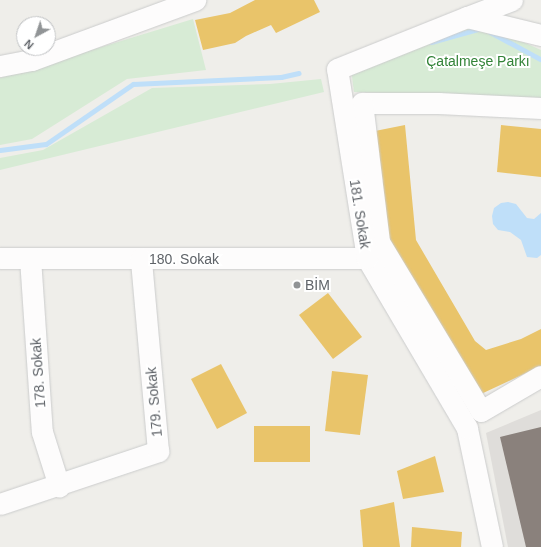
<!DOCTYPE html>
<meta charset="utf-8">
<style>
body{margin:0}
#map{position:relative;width:541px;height:547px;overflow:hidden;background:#efeeea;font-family:Helvetica,sans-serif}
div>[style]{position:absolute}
.industrial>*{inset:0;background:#dfddda}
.green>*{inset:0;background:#d7ebd5}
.water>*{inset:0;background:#bfdff9}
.homes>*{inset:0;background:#e9c46a}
.industry>*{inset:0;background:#8a817c}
.stream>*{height:5px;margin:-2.5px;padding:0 2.5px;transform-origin:2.5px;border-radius:2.5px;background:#bfdff9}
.roads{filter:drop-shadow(0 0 1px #cbcccc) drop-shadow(0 0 1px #cbcccc)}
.minor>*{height:21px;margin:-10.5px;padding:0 10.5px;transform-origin:10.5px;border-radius:10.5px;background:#fdfcfc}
.dots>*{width:11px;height:11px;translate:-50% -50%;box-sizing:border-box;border:2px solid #fff;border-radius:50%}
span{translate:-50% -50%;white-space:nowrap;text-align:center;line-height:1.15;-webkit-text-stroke:4px #fff;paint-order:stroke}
.park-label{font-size:14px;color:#328337}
.street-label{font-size:14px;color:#5f6368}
.poi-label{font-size:14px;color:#5f6368}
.left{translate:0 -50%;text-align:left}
.north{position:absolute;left:16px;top:16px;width:40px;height:40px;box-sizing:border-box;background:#fff;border:1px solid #bfc1c3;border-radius:50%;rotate:220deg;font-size:11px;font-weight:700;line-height:16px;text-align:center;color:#5f6368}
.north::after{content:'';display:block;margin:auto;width:14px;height:18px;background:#919496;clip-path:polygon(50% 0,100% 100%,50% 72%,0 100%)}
</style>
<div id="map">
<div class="industrial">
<div style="clip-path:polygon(541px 410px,541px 547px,508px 547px,486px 433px)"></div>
</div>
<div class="green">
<div style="clip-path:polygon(193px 19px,206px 70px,127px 79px,32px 139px,0 145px,0 78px)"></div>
<div style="clip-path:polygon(478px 22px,541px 50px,541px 98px,354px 92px,351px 69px)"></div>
<div style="clip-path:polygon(321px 79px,324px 92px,0 170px,0 158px,43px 150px,152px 88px,270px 84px)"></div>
</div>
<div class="water">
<div style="clip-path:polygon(508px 202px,516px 204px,527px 218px,534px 219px,541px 213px,541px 255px,537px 258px,527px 257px,521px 240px,510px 232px,498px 230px,493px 224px,492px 216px,494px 208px,501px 203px)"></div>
</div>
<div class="homes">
<div style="clip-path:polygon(255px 0,314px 0,320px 12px,276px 33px,271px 25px,246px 36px,235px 43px,203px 50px,195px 20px,230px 13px)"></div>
<div style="clip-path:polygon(405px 125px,416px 240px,475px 341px,486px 350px,521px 339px,541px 329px,541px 366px,481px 394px,386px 241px,375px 131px)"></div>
<div style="clip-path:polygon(501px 125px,541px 129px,541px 177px,497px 172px)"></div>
<div style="clip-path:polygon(328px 293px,362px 337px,333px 359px,299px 315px)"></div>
<div style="clip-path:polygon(221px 364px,247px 413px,217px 429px,191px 379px)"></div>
<div style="clip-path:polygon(332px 371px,368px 375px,360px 435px,325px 431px)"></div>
<div style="clip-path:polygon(254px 426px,310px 426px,310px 462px,254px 462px)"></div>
<div style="clip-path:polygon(435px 456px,444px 492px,403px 499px,397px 471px)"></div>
<div style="clip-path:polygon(394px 502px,400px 547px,363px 547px,360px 510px)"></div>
<div style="clip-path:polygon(412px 527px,462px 532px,461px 547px,411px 547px)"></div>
</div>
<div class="industry">
<div style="clip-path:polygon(541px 427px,541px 547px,526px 547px,500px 437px)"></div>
</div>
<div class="stream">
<div style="left:490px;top:32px;width:57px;rotate:28.4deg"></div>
<div style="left:431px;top:42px;width:53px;rotate:-15.4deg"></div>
<div style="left:0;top:150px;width:46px;rotate:-7.4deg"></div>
<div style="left:46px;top:144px;width:106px;rotate:-34.6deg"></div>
<div style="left:133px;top:84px;width:148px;rotate:-2.7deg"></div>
<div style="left:281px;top:77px;width:18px;rotate:-13deg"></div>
</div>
<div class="roads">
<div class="minor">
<div style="left:467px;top:17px;width:48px;rotate:-20.7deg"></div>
<div style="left:0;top:66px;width:33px;rotate:-11deg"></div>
<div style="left:32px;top:60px;width:174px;rotate:-20.2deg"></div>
<div style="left:541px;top:108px;width:103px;rotate:-177.2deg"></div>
<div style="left:438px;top:103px;width:76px;rotate:180deg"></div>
<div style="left:362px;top:103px;width:140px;rotate:83deg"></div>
<div style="left:379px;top:242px;width:197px;rotate:58.9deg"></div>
<div style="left:481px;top:411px;width:69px;rotate:-30.3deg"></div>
<div style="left:0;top:258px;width:367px"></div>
<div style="left:30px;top:258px;width:174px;rotate:86.1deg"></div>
<div style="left:42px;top:432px;width:57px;rotate:72.5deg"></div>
<div style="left:0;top:504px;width:167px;rotate:-18.5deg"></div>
<div style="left:158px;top:451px;width:193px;rotate:-95.1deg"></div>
<div style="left:492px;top:547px;width:122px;rotate:-101.9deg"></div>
<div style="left:467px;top:428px;width:197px;rotate:-120.5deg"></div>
<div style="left:367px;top:258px;width:191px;rotate:-99deg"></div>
<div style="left:337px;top:69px;width:140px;rotate:-21.8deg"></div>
<div style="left:467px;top:17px;width:76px;rotate:13.7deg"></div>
</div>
</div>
<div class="dots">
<div style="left:297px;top:285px;background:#919496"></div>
</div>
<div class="park-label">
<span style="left:478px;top:61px">Çatalmeşe Parkı</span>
</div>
<div class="street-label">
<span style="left:360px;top:214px;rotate:81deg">181. Sokak</span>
<span style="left:184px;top:259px">180. Sokak</span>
<span style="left:38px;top:373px;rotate:-94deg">178. Sokak</span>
<span style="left:154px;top:402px;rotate:-95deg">179. Sokak</span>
</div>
<div class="poi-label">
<span class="left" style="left:305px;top:285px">BİM</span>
</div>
<div class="north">N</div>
</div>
